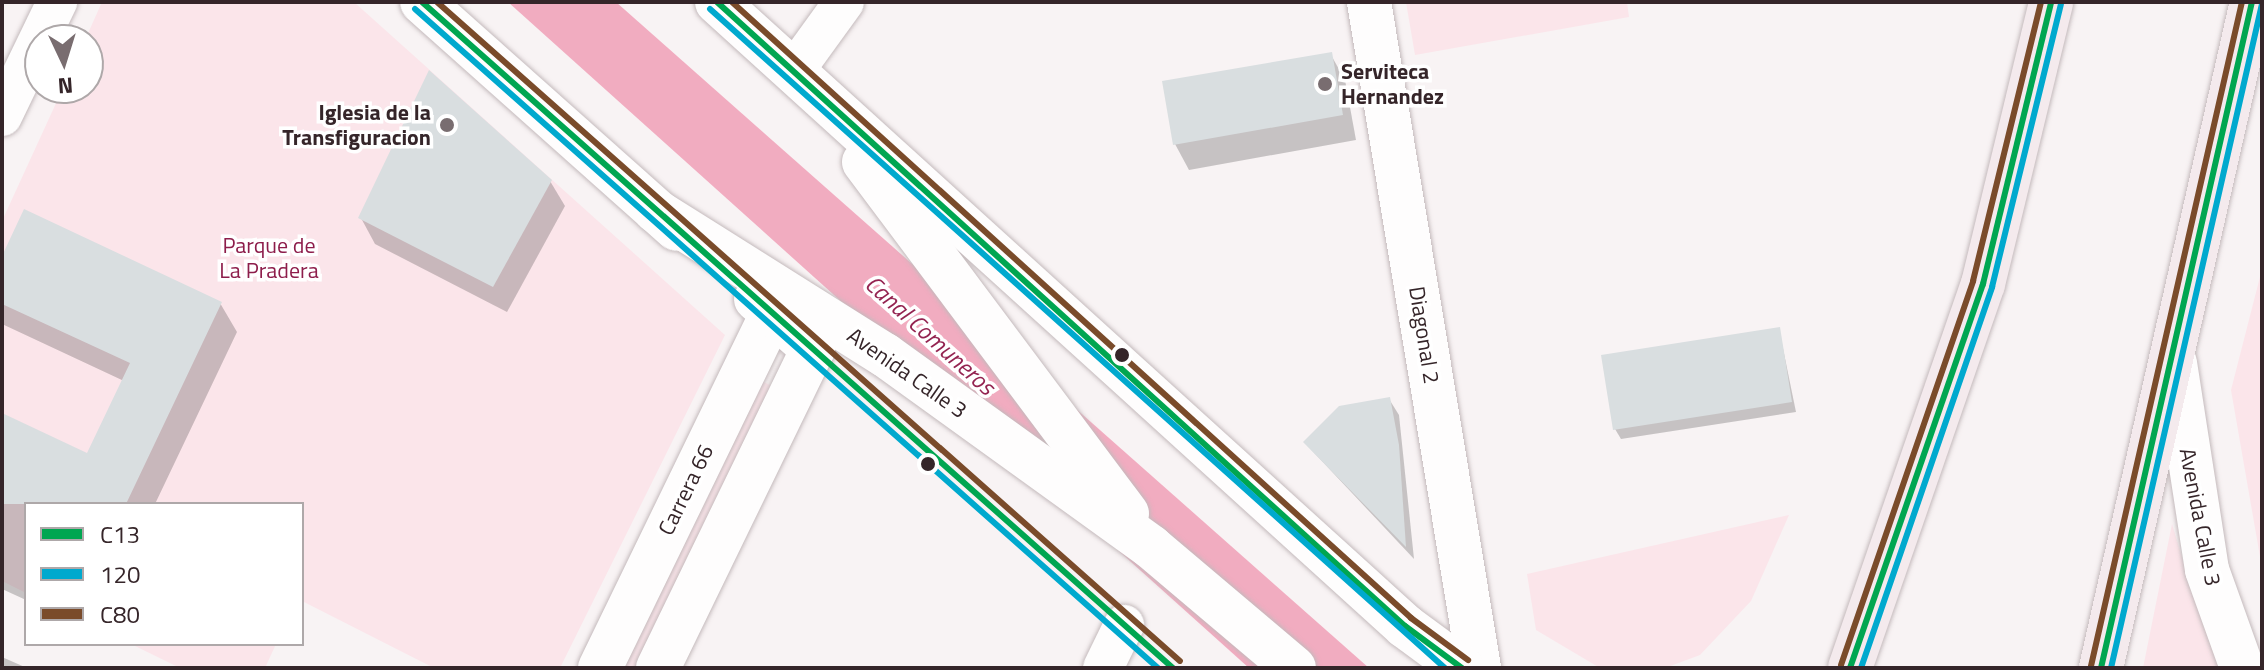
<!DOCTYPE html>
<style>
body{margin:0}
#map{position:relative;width:2264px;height:670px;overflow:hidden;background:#f8f3f4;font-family:"Titillium Web",sans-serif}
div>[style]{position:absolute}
.green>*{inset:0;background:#fbe5ea}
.water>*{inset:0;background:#f1acc0}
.shadow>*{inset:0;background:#0003}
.building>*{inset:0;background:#d9dee0}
.roads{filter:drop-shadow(0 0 2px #c4babc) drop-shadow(0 0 2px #c4babc)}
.minor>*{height:40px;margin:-20px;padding:0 20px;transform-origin:20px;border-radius:20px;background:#fefdfd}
.tertiary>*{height:44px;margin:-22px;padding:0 22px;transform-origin:22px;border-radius:22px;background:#fefdfd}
.secondary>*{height:44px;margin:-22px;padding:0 22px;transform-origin:22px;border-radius:22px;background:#fefdfd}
.primary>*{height:44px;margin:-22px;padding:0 22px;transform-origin:22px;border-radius:22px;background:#f4eaed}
.bus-1>*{height:6px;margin:-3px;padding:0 3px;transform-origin:3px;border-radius:3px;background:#00a651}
.bus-2>*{height:6px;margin:-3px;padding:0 3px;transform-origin:3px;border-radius:3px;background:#00a9ce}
.bus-3>*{height:6px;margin:-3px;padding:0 3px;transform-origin:3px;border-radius:3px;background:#7a4b2a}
.dots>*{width:22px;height:22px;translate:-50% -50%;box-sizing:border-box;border:4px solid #fff;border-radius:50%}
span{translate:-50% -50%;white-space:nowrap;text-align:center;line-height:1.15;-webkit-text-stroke:7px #fff;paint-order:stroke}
.poi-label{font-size:22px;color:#352529;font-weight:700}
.left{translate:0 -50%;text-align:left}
.right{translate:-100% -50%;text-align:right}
.park-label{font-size:22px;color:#8d1d4b}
.street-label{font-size:22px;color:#352529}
.water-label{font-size:24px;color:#942451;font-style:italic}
.frame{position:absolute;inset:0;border:4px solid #352529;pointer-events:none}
.legend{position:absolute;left:24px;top:502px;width:280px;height:144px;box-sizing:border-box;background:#fff;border:2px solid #aea8a9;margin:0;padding:10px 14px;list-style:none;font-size:24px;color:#352529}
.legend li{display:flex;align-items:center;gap:16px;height:40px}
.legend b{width:40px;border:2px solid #aea8a9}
.north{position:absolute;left:24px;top:24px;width:80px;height:80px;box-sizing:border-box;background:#fff;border:2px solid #aea8a9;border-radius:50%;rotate:176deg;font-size:22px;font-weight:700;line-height:32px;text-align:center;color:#352529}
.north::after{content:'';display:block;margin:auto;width:28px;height:36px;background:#796d70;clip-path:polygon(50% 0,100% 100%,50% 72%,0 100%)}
</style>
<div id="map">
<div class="green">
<div style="clip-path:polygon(102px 2px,354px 2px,725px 335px,560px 668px,434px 668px,302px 601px,302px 504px,26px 504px,26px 593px,2px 581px,2px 221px,63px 88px,88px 88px,85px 40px)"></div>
<div style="clip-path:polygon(1406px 2px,1627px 2px,1629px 17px,1415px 55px)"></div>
<div style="clip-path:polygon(2262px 269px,2262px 568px,2231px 390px)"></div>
<div style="clip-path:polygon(758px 379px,774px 387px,637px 668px,617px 668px)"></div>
<div style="clip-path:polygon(1789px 515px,1751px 601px,1700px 655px,1665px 668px,1600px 668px,1536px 630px,1527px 574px)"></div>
<div style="clip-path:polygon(2172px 524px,2195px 600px,2220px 668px,2143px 668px)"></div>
<div style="clip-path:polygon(131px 644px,276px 644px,265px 668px,180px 668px)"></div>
</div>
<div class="water">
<div style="clip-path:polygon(508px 2px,616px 2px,1369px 668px,1249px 668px)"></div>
</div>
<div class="shadow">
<div style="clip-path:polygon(1331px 55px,1345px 80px,1356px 140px,1189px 170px,1175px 144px)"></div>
<div style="clip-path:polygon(550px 181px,565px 206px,507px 312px,375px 244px,361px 218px)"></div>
<div style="clip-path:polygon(2px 261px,220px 303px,237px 332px,155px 504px,26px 504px,26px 600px,2px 589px,2px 415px,88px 456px,124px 381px,2px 324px)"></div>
<div style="clip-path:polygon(1779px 329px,1796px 412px,1621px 439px,1615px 429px)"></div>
<div style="clip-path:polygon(1389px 399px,1399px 415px,1414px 559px,1305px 443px)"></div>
<div style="clip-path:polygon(2px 657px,27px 668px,2px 668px)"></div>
</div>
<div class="building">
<div style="clip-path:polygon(1332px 52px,1343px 115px,1173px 145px,1162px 81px)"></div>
<div style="clip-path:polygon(429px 70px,552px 180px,493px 287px,358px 218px)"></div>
<div style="clip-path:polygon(24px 209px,222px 302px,126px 504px,2px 504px,2px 413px,87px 453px,130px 363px,2px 304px,2px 256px)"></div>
<div style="clip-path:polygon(1780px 327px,1792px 402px,1613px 430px,1601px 355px)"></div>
<div style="clip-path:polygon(1390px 397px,1399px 445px,1406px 547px,1303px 442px,1339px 406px)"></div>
</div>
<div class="roads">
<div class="minor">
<div style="left:794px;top:71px;width:85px;rotate:-54.1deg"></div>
<div style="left:2px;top:116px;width:127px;rotate:-64.2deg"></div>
<div style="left:1103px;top:668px;width:48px;rotate:-64deg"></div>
</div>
<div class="tertiary">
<div style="left:1369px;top:2px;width:675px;rotate:80.62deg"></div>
<div style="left:600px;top:668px;width:394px;rotate:-64.1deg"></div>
<div style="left:658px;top:668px;width:355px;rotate:-64.1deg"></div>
</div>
<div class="secondary">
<div style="left:422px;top:2px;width:341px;rotate:41.7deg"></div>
<div style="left:717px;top:2px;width:929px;rotate:42.21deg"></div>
<div style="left:1405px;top:626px;width:71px;rotate:36.4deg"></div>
<div style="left:864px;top:162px;width:439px;rotate:53.2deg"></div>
<div style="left:656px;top:211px;width:271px;rotate:32.2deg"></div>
<div style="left:885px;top:355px;width:328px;rotate:35.8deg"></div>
<div style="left:1151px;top:547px;width:187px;rotate:40.2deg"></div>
<div style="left:756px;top:299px;width:76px;rotate:41.3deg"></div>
<div style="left:2175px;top:363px;width:209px;rotate:81.2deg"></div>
<div style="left:2207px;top:570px;width:104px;rotate:70.3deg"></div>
</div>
<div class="primary">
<div style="left:1850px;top:668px;width:406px;rotate:-70.9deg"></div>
<div style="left:1983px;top:284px;width:290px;rotate:-76.4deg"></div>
<div style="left:2101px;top:668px;width:683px;rotate:-77.23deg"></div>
</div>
</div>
<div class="bus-1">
<div style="left:422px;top:2px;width:1004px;rotate:41.57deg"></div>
<div style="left:717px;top:2px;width:929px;rotate:42.21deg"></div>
<div style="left:1405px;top:626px;width:71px;rotate:36.4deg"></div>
<div style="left:1850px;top:668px;width:406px;rotate:-70.9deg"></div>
<div style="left:1983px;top:284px;width:290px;rotate:-76.4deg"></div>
<div style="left:2101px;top:668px;width:683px;rotate:-77.23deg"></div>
</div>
<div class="bus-2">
<div style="left:415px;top:9px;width:993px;rotate:41.57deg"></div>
<div style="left:710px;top:9px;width:987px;rotate:41.88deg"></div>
<div style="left:1861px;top:668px;width:403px;rotate:-71deg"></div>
<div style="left:1992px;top:287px;width:291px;rotate:-76.3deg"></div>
<div style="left:2111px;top:668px;width:681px;rotate:-77.19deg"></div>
</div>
<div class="bus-3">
<div style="left:437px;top:2px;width:993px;rotate:41.57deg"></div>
<div style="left:732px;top:2px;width:917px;rotate:42.21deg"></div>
<div style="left:1411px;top:618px;width:71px;rotate:36.4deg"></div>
<div style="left:1841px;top:665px;width:406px;rotate:-71deg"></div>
<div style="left:1973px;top:281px;width:287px;rotate:-76.3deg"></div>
<div style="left:2091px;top:666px;width:681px;rotate:-77.19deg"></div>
</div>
<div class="dots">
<div style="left:1325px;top:84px;background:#796d70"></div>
<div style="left:447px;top:125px;background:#796d70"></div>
<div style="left:1122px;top:355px;background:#352529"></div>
<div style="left:928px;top:464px;background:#352529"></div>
</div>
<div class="poi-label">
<span class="left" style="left:1341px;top:84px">Serviteca<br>Hernandez</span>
<span class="right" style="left:431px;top:125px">Iglesia de la<br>Transfiguracion</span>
</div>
<div class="park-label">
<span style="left:269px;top:258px">Parque de<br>La Pradera</span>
</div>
<div class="street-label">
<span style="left:1424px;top:335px;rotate:81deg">Diagonal 2</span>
<span style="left:907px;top:373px;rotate:35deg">Avenida Calle 3</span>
<span style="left:686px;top:490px;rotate:-64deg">Carrera 66</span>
<span style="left:2200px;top:517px;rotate:79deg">Avenida Calle 3</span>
</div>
<div class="water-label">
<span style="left:930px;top:335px;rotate:42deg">Canal Comuneros</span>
</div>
<div class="frame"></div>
<ul class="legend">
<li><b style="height:10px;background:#00a651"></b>C13</li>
<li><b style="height:10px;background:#00a9ce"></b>120</li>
<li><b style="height:10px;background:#7a4b2a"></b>C80</li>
</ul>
<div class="north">N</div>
</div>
